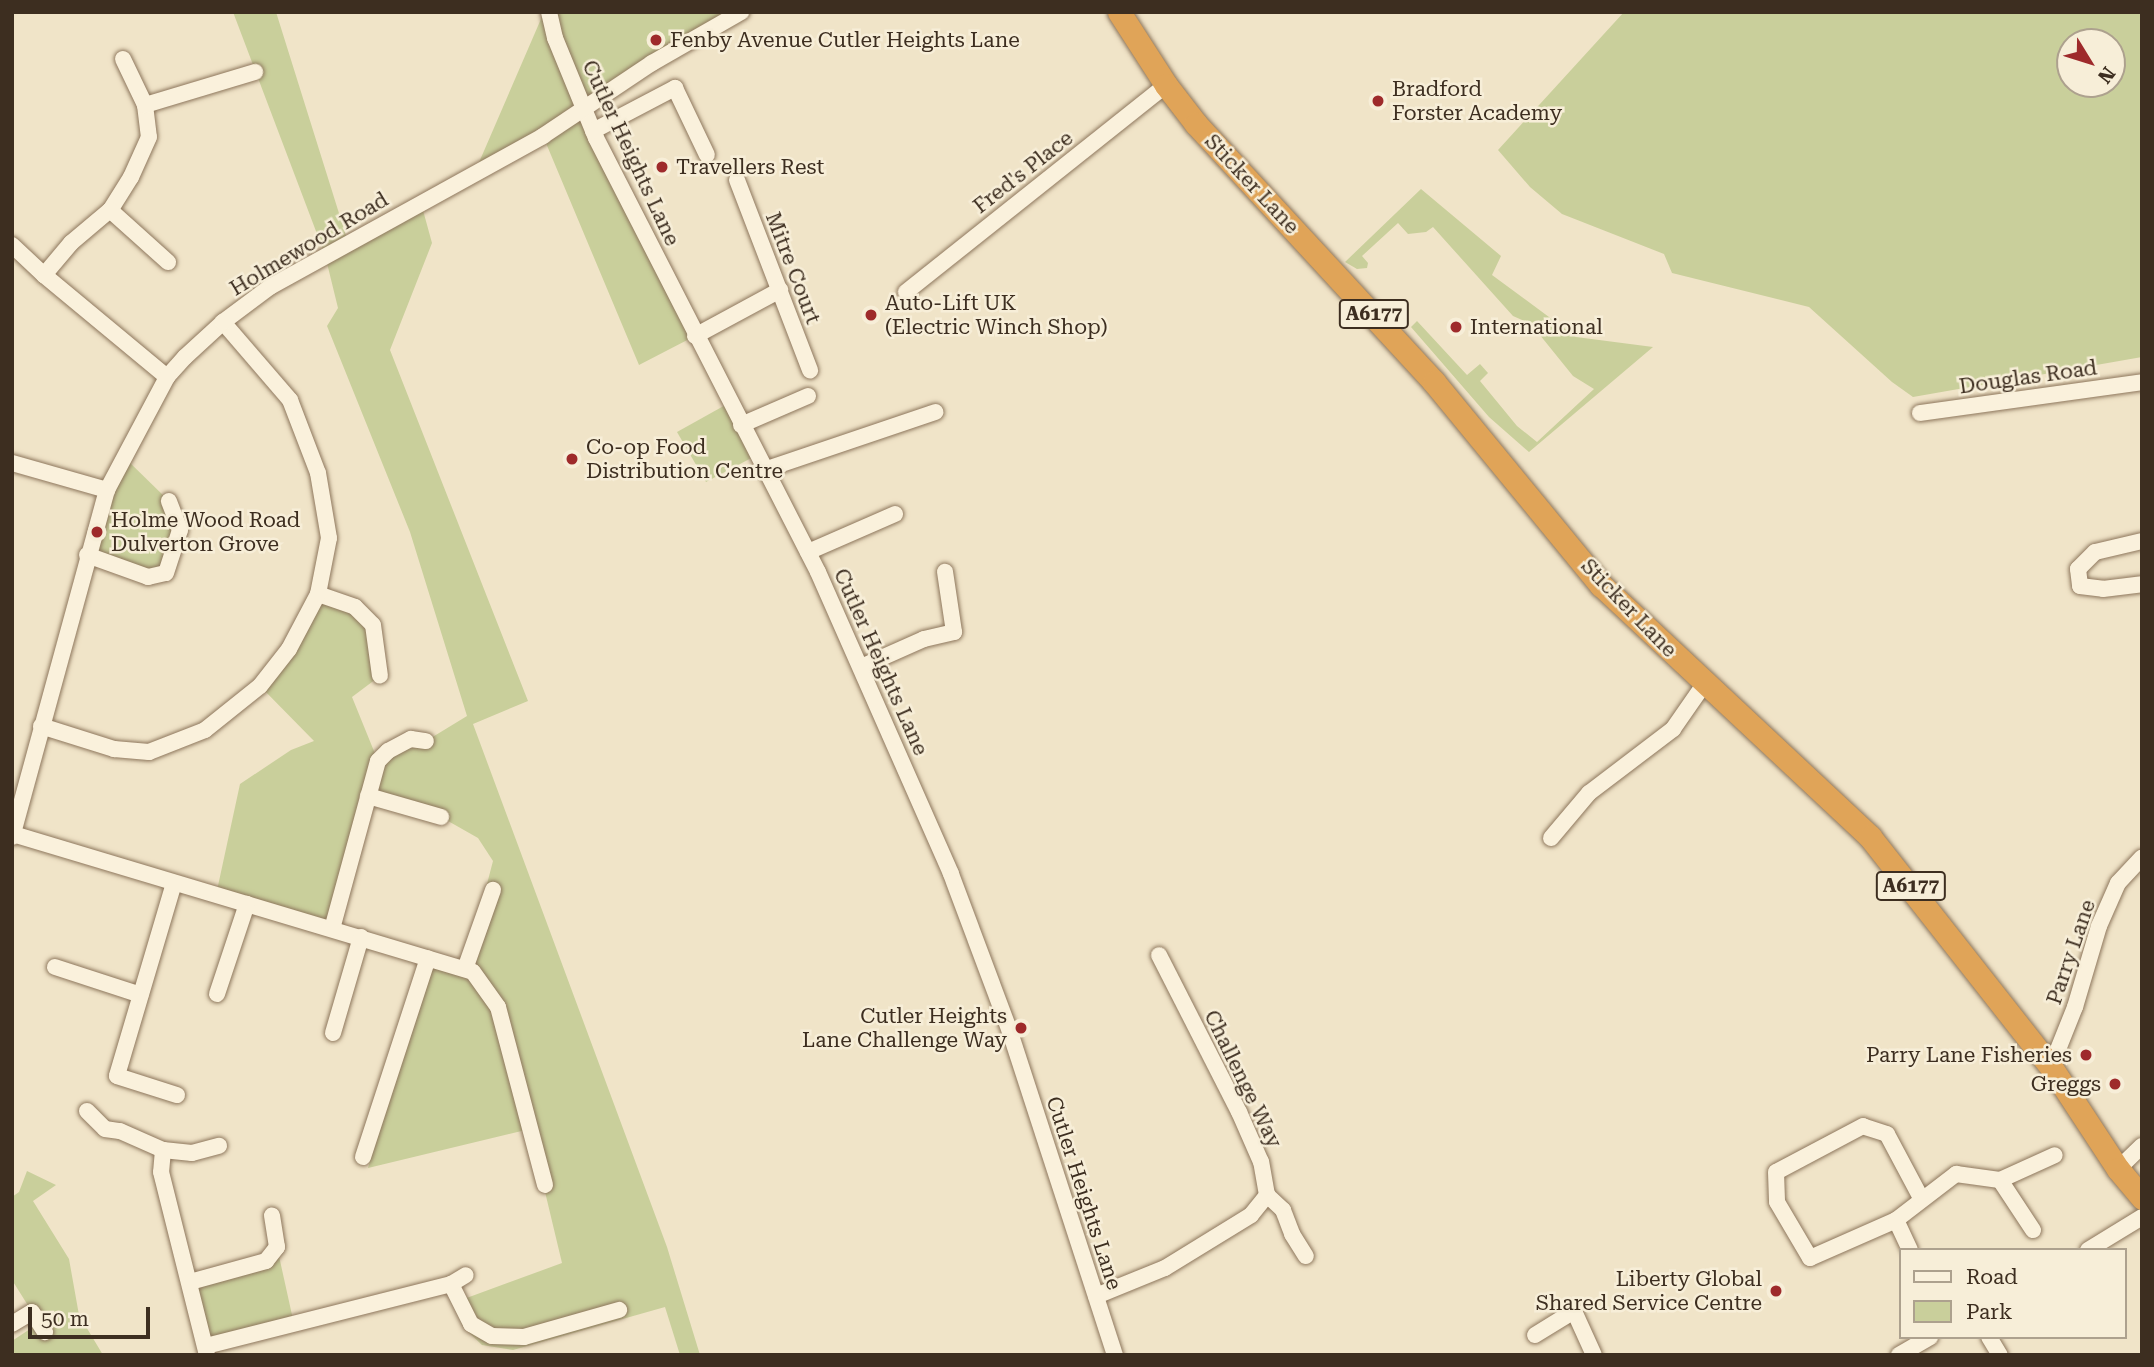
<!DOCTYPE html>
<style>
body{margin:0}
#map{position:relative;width:2154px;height:1367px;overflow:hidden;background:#f0e4c8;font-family:"Roboto Serif",serif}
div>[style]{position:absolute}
.green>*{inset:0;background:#c9cf9b}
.roads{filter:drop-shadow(0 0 2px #8d765c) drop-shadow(0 0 2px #8d765c)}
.minor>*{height:16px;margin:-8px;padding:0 8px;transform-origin:8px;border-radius:8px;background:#faf1dc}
.highway>*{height:23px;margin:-11.5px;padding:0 11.5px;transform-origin:11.5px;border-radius:11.5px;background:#e0a458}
.dots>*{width:19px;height:19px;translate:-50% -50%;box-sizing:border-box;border:4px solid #f7eed8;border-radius:50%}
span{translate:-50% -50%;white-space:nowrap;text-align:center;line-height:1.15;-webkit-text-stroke:5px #f7eed8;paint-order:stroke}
.shield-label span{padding:2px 5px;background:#f7eed8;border:2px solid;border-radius:5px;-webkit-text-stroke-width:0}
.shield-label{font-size:19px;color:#3d2e20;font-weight:700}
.poi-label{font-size:21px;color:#3d2e20}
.left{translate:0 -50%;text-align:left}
.right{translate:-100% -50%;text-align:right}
.street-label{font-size:21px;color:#3d2e20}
.frame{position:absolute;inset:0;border:14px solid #3d2e20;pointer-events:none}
.legend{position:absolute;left:1899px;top:1248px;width:228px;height:91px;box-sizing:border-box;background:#f7eed8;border:2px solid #ada18e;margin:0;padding:9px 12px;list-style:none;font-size:21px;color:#3d2e20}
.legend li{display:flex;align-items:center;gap:14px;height:35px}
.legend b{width:35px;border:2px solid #ada18e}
.north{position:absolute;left:2056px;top:28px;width:70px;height:70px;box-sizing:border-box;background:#f7eed8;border:2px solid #ada18e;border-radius:50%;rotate:128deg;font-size:19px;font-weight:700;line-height:28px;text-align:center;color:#3d2e20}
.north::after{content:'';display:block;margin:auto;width:24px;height:32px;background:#9e2a2b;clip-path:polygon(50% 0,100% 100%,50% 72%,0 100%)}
.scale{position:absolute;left:28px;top:1307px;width:122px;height:32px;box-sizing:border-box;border:4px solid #3d2e20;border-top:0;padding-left:9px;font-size:21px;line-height:24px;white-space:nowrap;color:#3d2e20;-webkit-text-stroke:5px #f7eed8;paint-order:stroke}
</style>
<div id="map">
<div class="green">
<div style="clip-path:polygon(233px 12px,276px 12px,348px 242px,421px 203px,432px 243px,390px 350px,528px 701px,473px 724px,667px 1247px,700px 1355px,680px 1355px,665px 1307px,513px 1350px,482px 1345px,463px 1327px,453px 1303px,562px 1263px,530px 1129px,368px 1168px,428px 958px,465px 968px,493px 861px,478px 838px,441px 817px,368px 797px,332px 929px,216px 895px,240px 784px,291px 750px,314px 741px,260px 686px,318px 594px,373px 625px,380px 676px,352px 697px,378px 761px,426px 741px,467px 716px,410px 532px,327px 326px,338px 308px,325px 255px)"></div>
<div style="clip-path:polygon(544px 12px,720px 12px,725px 22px,583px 109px,695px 336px,639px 365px,543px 136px,474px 174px)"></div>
<div style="clip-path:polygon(evenodd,1624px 12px,2142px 12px,2142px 357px,1913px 397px,1892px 382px,1809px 307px,1672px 273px,1664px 254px,1562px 214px,1530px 187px,1498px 150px,1624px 12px,2070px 42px,2112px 42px,2112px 84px,2070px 84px,2070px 42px)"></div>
<div style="clip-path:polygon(1421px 189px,1501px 256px,1492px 275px,1576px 337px,1653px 347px,1529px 452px,1489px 417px,1411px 327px,1417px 321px,1467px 375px,1480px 364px,1488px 373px,1480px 381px,1517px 426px,1537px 442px,1594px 389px,1573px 376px,1531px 324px,1513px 316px,1433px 227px,1426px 232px,1408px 234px,1398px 223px,1362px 256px,1368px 263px,1367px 268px,1357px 269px,1345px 262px)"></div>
<div style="clip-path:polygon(729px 403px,757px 455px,706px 482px,677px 432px)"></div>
<div style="clip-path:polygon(124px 457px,169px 501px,180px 530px,166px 573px,148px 577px,87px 555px)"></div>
<div style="clip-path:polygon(27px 1171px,56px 1185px,33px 1201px,69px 1259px,79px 1315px,103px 1355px,12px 1355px,12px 1341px,39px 1323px,12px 1280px,12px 1197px,19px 1192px)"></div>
<div style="clip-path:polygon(277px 1247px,294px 1324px,206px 1346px,190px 1282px,265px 1261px)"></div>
</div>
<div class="roads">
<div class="minor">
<div style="left:549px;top:12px;width:27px;rotate:77deg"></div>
<div style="left:555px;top:38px;width:108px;rotate:67.7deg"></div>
<div style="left:596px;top:138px;width:487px;rotate:62.9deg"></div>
<div style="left:818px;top:572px;width:330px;rotate:66.2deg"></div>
<div style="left:951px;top:874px;width:169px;rotate:69.5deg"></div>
<div style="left:1010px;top:1032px;width:340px;rotate:72deg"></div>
<div style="left:123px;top:59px;width:51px;rotate:64.4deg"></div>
<div style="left:145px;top:105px;width:32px;rotate:83deg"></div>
<div style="left:149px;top:137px;width:44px;rotate:114.2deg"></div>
<div style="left:131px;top:177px;width:39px;rotate:122deg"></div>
<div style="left:110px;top:210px;width:51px;rotate:139.8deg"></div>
<div style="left:71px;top:243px;width:42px;rotate:130.2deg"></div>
<div style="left:44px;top:275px;width:160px;rotate:39.7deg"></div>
<div style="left:145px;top:105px;width:115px;rotate:-16.7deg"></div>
<div style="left:593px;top:131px;width:93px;rotate:-27.7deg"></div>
<div style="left:675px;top:88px;width:74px;rotate:64.5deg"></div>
<div style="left:737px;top:180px;width:204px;rotate:69deg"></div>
<div style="left:110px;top:210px;width:78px;rotate:41.9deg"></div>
<div style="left:12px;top:245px;width:44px;rotate:43.2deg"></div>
<div style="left:906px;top:292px;width:332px;rotate:-38.5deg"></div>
<div style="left:695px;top:336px;width:97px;rotate:-28.4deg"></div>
<div style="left:1920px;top:413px;width:224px;rotate:-7.9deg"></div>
<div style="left:741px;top:425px;width:73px;rotate:-23.4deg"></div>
<div style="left:12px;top:463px;width:99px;rotate:15.9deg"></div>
<div style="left:764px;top:470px;width:181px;rotate:-18.7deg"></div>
<div style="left:2142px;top:541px;width:48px;rotate:166.8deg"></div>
<div style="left:2095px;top:552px;width:24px;rotate:135deg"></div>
<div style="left:2078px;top:569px;width:17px;rotate:83deg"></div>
<div style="left:2080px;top:586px;width:23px;rotate:7deg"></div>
<div style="left:2103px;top:589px;width:39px;rotate:-7deg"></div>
<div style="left:808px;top:552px;width:95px;rotate:-23.6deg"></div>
<div style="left:87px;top:555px;width:65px;rotate:19.8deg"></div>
<div style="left:148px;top:577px;width:18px;rotate:-13deg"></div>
<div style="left:166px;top:573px;width:45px;rotate:-72deg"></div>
<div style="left:180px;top:530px;width:31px;rotate:-111deg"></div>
<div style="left:318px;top:594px;width:39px;rotate:19deg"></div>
<div style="left:355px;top:607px;width:25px;rotate:45deg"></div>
<div style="left:373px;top:625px;width:51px;rotate:82.2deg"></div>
<div style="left:861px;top:667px;width:69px;rotate:-24deg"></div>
<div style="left:924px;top:639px;width:31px;rotate:-13deg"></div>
<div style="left:954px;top:632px;width:61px;rotate:-98.5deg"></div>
<div style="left:41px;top:726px;width:77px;rotate:17.5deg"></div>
<div style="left:114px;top:749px;width:35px;rotate:5deg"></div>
<div style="left:149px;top:752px;width:60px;rotate:-21.4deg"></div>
<div style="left:205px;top:730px;width:70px;rotate:-38.7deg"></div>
<div style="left:260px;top:686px;width:47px;rotate:-51.9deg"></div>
<div style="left:289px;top:649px;width:62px;rotate:-62.2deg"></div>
<div style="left:318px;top:594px;width:57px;rotate:-78.9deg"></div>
<div style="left:329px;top:538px;width:66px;rotate:-99.6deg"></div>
<div style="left:318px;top:473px;width:78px;rotate:-111deg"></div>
<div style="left:290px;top:400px;width:103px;rotate:-130.7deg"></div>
<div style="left:368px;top:796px;width:76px;rotate:16deg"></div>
<div style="left:13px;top:834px;width:480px;rotate:16.7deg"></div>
<div style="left:473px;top:972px;width:43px;rotate:54.5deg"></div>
<div style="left:498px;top:1007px;width:184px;rotate:75.2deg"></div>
<div style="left:12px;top:837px;width:360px;rotate:-74.7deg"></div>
<div style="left:107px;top:490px;width:128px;rotate:-62deg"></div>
<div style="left:167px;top:377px;width:27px;rotate:-48deg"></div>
<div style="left:185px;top:357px;width:52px;rotate:-42.6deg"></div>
<div style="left:223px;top:322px;width:59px;rotate:-36.7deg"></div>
<div style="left:270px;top:287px;width:312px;rotate:-28.9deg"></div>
<div style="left:543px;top:136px;width:131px;rotate:-33.8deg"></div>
<div style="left:652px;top:63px;width:103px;rotate:-29.8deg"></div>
<div style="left:1551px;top:838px;width:59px;rotate:-49.8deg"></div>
<div style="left:1589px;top:793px;width:106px;rotate:-37.3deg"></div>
<div style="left:1673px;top:729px;width:56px;rotate:-55.2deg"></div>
<div style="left:174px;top:883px;width:201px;rotate:106.5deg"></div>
<div style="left:117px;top:1076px;width:63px;rotate:17.6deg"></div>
<div style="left:332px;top:929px;width:174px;rotate:-74.7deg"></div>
<div style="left:378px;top:761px;width:14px;rotate:-45deg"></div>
<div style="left:388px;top:751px;width:26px;rotate:-28deg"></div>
<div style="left:411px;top:739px;width:15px;rotate:8deg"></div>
<div style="left:55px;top:967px;width:90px;rotate:18deg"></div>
<div style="left:465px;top:969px;width:84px;rotate:-70.5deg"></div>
<div style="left:217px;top:994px;width:95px;rotate:-71.6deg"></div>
<div style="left:333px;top:1033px;width:100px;rotate:-73.7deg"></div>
<div style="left:2051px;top:1067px;width:65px;rotate:-68.2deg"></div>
<div style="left:2075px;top:1007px;width:84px;rotate:-73.5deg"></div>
<div style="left:2099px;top:926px;width:47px;rotate:-66.2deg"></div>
<div style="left:2118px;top:883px;width:35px;rotate:-47deg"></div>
<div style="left:87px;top:1111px;width:25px;rotate:45deg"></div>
<div style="left:105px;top:1129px;width:15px;rotate:8deg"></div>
<div style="left:120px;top:1131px;width:47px;rotate:23.8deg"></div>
<div style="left:163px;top:1150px;width:29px;rotate:6deg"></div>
<div style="left:192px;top:1153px;width:28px;rotate:-15deg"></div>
<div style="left:163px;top:1150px;width:22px;rotate:95deg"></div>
<div style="left:161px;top:1172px;width:189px;rotate:75.9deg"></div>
<div style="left:363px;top:1157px;width:209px;rotate:-71.9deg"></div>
<div style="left:2118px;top:1169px;width:33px;rotate:-44deg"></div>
<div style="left:2000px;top:1180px;width:60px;rotate:56.6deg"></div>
<div style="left:1267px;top:1195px;width:22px;rotate:43deg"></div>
<div style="left:1283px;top:1210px;width:26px;rotate:69deg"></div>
<div style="left:1292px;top:1234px;width:26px;rotate:58deg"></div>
<div style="left:1921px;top:1198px;width:72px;rotate:-118deg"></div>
<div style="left:1887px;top:1134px;width:25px;rotate:-162deg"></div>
<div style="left:1863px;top:1126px;width:98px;rotate:152.1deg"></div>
<div style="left:1776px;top:1172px;width:30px;rotate:88deg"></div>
<div style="left:1777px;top:1202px;width:65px;rotate:59.5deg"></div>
<div style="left:1810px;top:1258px;width:94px;rotate:-23.8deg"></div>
<div style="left:1896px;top:1220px;width:76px;rotate:-37.5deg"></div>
<div style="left:1956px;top:1174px;width:44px;rotate:7.8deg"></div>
<div style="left:2000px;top:1180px;width:60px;rotate:-24.4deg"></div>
<div style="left:1896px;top:1220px;width:33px;rotate:65deg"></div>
<div style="left:2088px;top:1250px;width:63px;rotate:-31.4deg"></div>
<div style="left:190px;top:1282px;width:79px;rotate:-15.4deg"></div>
<div style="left:266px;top:1261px;width:18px;rotate:-52deg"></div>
<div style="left:277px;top:1247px;width:32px;rotate:-99deg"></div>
<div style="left:451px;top:1284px;width:45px;rotate:63.4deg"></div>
<div style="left:471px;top:1324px;width:24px;rotate:30deg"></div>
<div style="left:492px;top:1336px;width:32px;rotate:2deg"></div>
<div style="left:524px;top:1337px;width:99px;rotate:-15.9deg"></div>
<div style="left:1096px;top:1296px;width:74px;rotate:-22.1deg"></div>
<div style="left:1165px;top:1268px;width:101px;rotate:-31.6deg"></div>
<div style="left:1251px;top:1215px;width:26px;rotate:-51deg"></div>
<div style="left:1267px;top:1195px;width:34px;rotate:-100deg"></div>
<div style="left:1261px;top:1162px;width:55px;rotate:-113.7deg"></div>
<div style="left:1239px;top:1112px;width:176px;rotate:-117deg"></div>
<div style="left:12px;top:1324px;width:23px;rotate:-31deg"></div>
<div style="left:32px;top:1312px;width:24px;rotate:57deg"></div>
<div style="left:1535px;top:1335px;width:46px;rotate:-31.6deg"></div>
<div style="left:1574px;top:1311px;width:48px;rotate:65.6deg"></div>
<div style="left:1989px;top:1337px;width:21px;rotate:59deg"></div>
<div style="left:206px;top:1346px;width:253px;rotate:-14.2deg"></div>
<div style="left:451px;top:1284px;width:17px;rotate:-31deg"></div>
<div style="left:1899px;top:1355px;width:36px;rotate:-30deg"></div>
</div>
<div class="highway">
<div style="left:1119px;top:12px;width:87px;rotate:57.2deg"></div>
<div style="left:1166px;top:85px;width:49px;rotate:52.4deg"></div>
<div style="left:1196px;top:124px;width:351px;rotate:47.3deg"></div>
<div style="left:1434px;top:382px;width:263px;rotate:50.6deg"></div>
<div style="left:1601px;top:585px;width:369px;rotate:43.1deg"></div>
<div style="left:1870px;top:837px;width:293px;rotate:51.8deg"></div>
<div style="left:2051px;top:1067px;width:122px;rotate:56.7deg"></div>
<div style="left:2118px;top:1169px;width:38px;rotate:50deg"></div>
</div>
</div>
<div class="dots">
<div style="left:656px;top:40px;background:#9e2a2b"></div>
<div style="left:1378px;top:101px;background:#9e2a2b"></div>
<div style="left:662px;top:167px;background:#9e2a2b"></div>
<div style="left:871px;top:315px;background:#9e2a2b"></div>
<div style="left:1456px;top:327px;background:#9e2a2b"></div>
<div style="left:572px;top:459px;background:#9e2a2b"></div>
<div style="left:97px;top:532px;background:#9e2a2b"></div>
<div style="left:1021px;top:1028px;background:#9e2a2b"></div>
<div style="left:2086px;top:1055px;background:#9e2a2b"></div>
<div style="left:2115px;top:1084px;background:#9e2a2b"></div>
<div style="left:1776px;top:1291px;background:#9e2a2b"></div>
</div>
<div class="shield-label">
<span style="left:1374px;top:314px">A6177</span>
<span style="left:1911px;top:886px">A6177</span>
</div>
<div class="poi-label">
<span class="left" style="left:670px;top:40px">Fenby Avenue Cutler Heights Lane</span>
<span class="left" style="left:1392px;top:101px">Bradford<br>Forster Academy</span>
<span class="left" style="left:676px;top:167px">Travellers Rest</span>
<span class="left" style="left:885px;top:315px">Auto-Lift UK<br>(Electric Winch Shop)</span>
<span class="left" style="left:1470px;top:327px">International</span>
<span class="left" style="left:586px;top:459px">Co-op Food<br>Distribution Centre</span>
<span class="left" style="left:111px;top:532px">Holme Wood Road<br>Dulverton Grove</span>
<span class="right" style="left:1007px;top:1028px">Cutler Heights<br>Lane Challenge Way</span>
<span class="right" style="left:2072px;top:1055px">Parry Lane Fisheries</span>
<span class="right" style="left:2101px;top:1084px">Greggs</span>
<span class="right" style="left:1762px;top:1291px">Liberty Global<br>Shared Service Centre</span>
</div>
<div class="street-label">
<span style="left:631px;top:153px;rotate:65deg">Cutler Heights Lane</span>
<span style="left:1023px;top:172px;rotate:-38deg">Fred's Place</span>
<span style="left:1252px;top:184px;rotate:47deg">Sticker Lane</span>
<span style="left:309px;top:244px;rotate:-31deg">Holmewood Road</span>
<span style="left:793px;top:268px;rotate:69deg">Mitre Court</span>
<span style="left:2028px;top:377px;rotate:-8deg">Douglas Road</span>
<span style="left:1629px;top:608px;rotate:46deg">Sticker Lane</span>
<span style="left:881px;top:662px;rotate:66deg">Cutler Heights Lane</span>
<span style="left:2071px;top:952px;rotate:-71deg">Parry Lane</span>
<span style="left:1243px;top:1079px;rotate:64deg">Challenge Way</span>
<span style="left:1084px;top:1193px;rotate:72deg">Cutler Heights Lane</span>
</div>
<div class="frame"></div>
<ul class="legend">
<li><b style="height:9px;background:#faf1dc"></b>Road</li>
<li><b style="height:19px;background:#c9cf9b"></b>Park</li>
</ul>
<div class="north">N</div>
<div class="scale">50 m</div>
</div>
